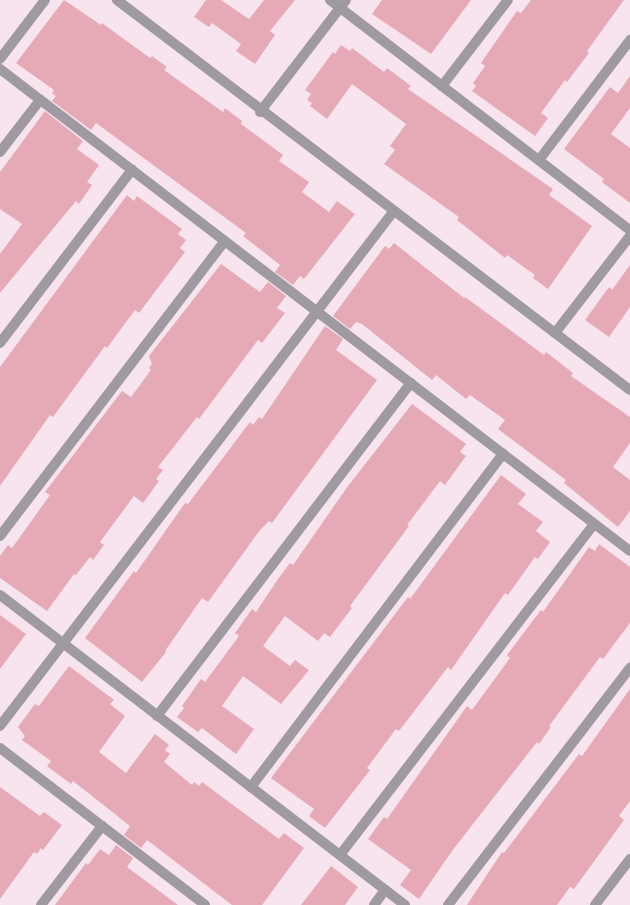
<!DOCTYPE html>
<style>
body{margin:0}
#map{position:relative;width:630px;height:905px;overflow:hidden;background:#f7e4ef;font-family:Rubik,sans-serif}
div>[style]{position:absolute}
.building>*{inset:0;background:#e5aab6}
.minor>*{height:10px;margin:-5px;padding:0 5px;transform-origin:5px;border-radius:5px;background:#9f9aa1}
span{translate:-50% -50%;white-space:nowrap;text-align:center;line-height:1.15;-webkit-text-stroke:4px #fff;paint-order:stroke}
</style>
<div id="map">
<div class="building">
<div style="clip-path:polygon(64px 0,101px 25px,102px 23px,150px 58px,152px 56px,167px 67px,164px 70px,223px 112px,225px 108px,242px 121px,241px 124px,283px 155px,279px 161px,309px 182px,302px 192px,329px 212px,337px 201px,355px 214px,304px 279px,300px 276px,293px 285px,275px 272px,280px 265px,243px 236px,246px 233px,96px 123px,91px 130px,52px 101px,56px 96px,52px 93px,54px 90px,16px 63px)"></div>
<div style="clip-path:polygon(206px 0,221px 0,249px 19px,264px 0,295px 0,270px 31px,275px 35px,255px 64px,236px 51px,241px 44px,212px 23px,209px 27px,194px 17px)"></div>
<div style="clip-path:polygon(382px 0,471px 0,431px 54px,372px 14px)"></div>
<div style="clip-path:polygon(531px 0,624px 0,587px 51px,589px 53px,567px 82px,565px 80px,541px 113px,548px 118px,535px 136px,472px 91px,476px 86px,473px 83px,485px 66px,481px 63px,517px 11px,521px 13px)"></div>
<div style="clip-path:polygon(341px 45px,350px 51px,352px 48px,384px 72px,387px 68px,411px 86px,408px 89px,553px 189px,549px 195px,592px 226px,548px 289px,533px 278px,535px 275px,507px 255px,505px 258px,457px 220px,459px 217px,384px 164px,395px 150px,390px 146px,406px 124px,352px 84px,327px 119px,310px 106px,312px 103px,307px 100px,311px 94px,305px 90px,333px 52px,335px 54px)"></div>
<div style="clip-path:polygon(630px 76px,630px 108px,611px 134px,630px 148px,630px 203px,602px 182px,604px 179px,564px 149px,610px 87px,618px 93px)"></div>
<div style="clip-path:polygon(45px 111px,83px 141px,77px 149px,99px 165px,87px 182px,92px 185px,79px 204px,76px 201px,0 293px,0 254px,22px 224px,0 209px,0 172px)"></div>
<div style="clip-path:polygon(127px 195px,134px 201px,137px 196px,182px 229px,178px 234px,186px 240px,180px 248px,185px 252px,139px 313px,135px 310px,107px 348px,105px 346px,53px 417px,50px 415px,0 486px,0 367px)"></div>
<div style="clip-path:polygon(394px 243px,464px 298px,465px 297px,544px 355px,546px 352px,573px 373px,571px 376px,630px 417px,630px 443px,613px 467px,630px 480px,630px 511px,618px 527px,564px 483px,566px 480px,498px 429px,505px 420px,470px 395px,466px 399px,436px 375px,432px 380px,362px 324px,356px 322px,350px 329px,333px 316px,385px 246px,389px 249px)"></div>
<div style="clip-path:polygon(221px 264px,260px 292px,268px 282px,286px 296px,277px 308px,285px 313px,262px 343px,258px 340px,199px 419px,197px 417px,158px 467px,163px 470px,156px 479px,159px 481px,143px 503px,134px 496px,100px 542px,104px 545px,93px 560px,90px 557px,76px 575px,74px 574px,47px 611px,0 578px,0 556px,8px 545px,12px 548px,50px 495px,45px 492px,122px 391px,131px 397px,151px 370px,149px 368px,152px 364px,149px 356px)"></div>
<div style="clip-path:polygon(630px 265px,630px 307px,609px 337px,585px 320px,609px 287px,612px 290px)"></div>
<div style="clip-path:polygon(325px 326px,343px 339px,336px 350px,377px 380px,272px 523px,269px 521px,260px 530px,208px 602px,202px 598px,165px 651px,166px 652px,142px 682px,85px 638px,134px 571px,136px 573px,185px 503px,188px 504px,250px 422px,253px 425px,259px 417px,262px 419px)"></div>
<div style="clip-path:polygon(412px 404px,466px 444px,460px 452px,466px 456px,445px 485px,440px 481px,407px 525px,409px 526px,350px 606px,352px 608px,330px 637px,324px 633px,318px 641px,285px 616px,263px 646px,290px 666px,295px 660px,309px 670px,281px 704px,243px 676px,222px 706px,254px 729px,236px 754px,202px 728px,198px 732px,177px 717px,184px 708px,182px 706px,201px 679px,205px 682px,239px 636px,235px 633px,252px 609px,256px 612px,278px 579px,290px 563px,293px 565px,348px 486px)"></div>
<div style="clip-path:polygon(501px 475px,526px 494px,518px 504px,543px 522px,536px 531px,550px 542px,538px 559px,535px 557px,508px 595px,505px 593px,451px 670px,448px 667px,399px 731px,396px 729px,367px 768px,370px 770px,325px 828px,309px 816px,314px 809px,271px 778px,408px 597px,410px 599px)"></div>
<div style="clip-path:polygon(599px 544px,630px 567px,630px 623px,603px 659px,600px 657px,549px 726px,551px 727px,539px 744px,537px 742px,452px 851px,419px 899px,400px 885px,411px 870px,368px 839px,384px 817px,387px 819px,467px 706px,472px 710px,510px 658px,507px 655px,541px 610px,543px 612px,589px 547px,595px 551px)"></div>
<div style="clip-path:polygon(0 615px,26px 634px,0 669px)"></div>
<div style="clip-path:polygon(69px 666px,114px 700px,110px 704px,125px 716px,99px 752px,126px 773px,155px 734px,169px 745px,165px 750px,170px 754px,164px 762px,192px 785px,194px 782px,199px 786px,202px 782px,279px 839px,284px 833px,304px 848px,262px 905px,232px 905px,147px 840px,141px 848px,124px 835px,130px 826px,73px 781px,71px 784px,47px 766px,51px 761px,22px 740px,25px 736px,18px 727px,35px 704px,39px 706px)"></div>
<div style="clip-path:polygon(630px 689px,630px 801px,619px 816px,624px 820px,574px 889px,570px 887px,557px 905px,467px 905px,502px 852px,504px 853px,579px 754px,582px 756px)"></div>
<div style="clip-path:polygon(0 787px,40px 816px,44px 812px,62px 825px,43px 850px,41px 848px,37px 854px,34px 852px,0 899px)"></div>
<div style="clip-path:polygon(116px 845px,133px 858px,127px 867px,178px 905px,55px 905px,86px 863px,88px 865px,100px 849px,109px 855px)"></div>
<div style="clip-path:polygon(331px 866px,358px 887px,345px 905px,301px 905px)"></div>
</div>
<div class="minor">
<div style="left:117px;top:0;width:644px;rotate:37.24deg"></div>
<div style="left:330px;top:0;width:378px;rotate:37.5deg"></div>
<div style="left:0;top:59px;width:74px;rotate:-52.7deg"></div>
<div style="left:0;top:69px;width:793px;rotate:37.42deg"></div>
<div style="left:442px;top:86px;width:108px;rotate:-52.5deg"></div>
<div style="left:260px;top:112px;width:141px;rotate:-52.5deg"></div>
<div style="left:0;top:152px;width:66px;rotate:-52.4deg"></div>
<div style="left:539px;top:160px;width:151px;rotate:-52.8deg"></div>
<div style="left:555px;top:333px;width:123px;rotate:-52.3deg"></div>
<div style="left:0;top:343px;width:218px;rotate:-52.7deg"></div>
<div style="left:0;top:536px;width:371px;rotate:-52.7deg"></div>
<div style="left:0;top:595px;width:510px;rotate:37.43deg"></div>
<div style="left:157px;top:716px;width:419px;rotate:-52.7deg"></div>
<div style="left:0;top:726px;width:647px;rotate:-52.6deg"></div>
<div style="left:0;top:748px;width:258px;rotate:37.4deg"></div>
<div style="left:251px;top:787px;width:418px;rotate:-52.9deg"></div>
<div style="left:340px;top:855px;width:417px;rotate:-52.5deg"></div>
<div style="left:41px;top:905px;width:100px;rotate:-52.3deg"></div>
<div style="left:374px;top:905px;width:19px;rotate:-54deg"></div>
<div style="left:448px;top:905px;width:299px;rotate:-52.5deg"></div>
<div style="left:595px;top:905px;width:58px;rotate:-52.7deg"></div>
</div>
</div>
